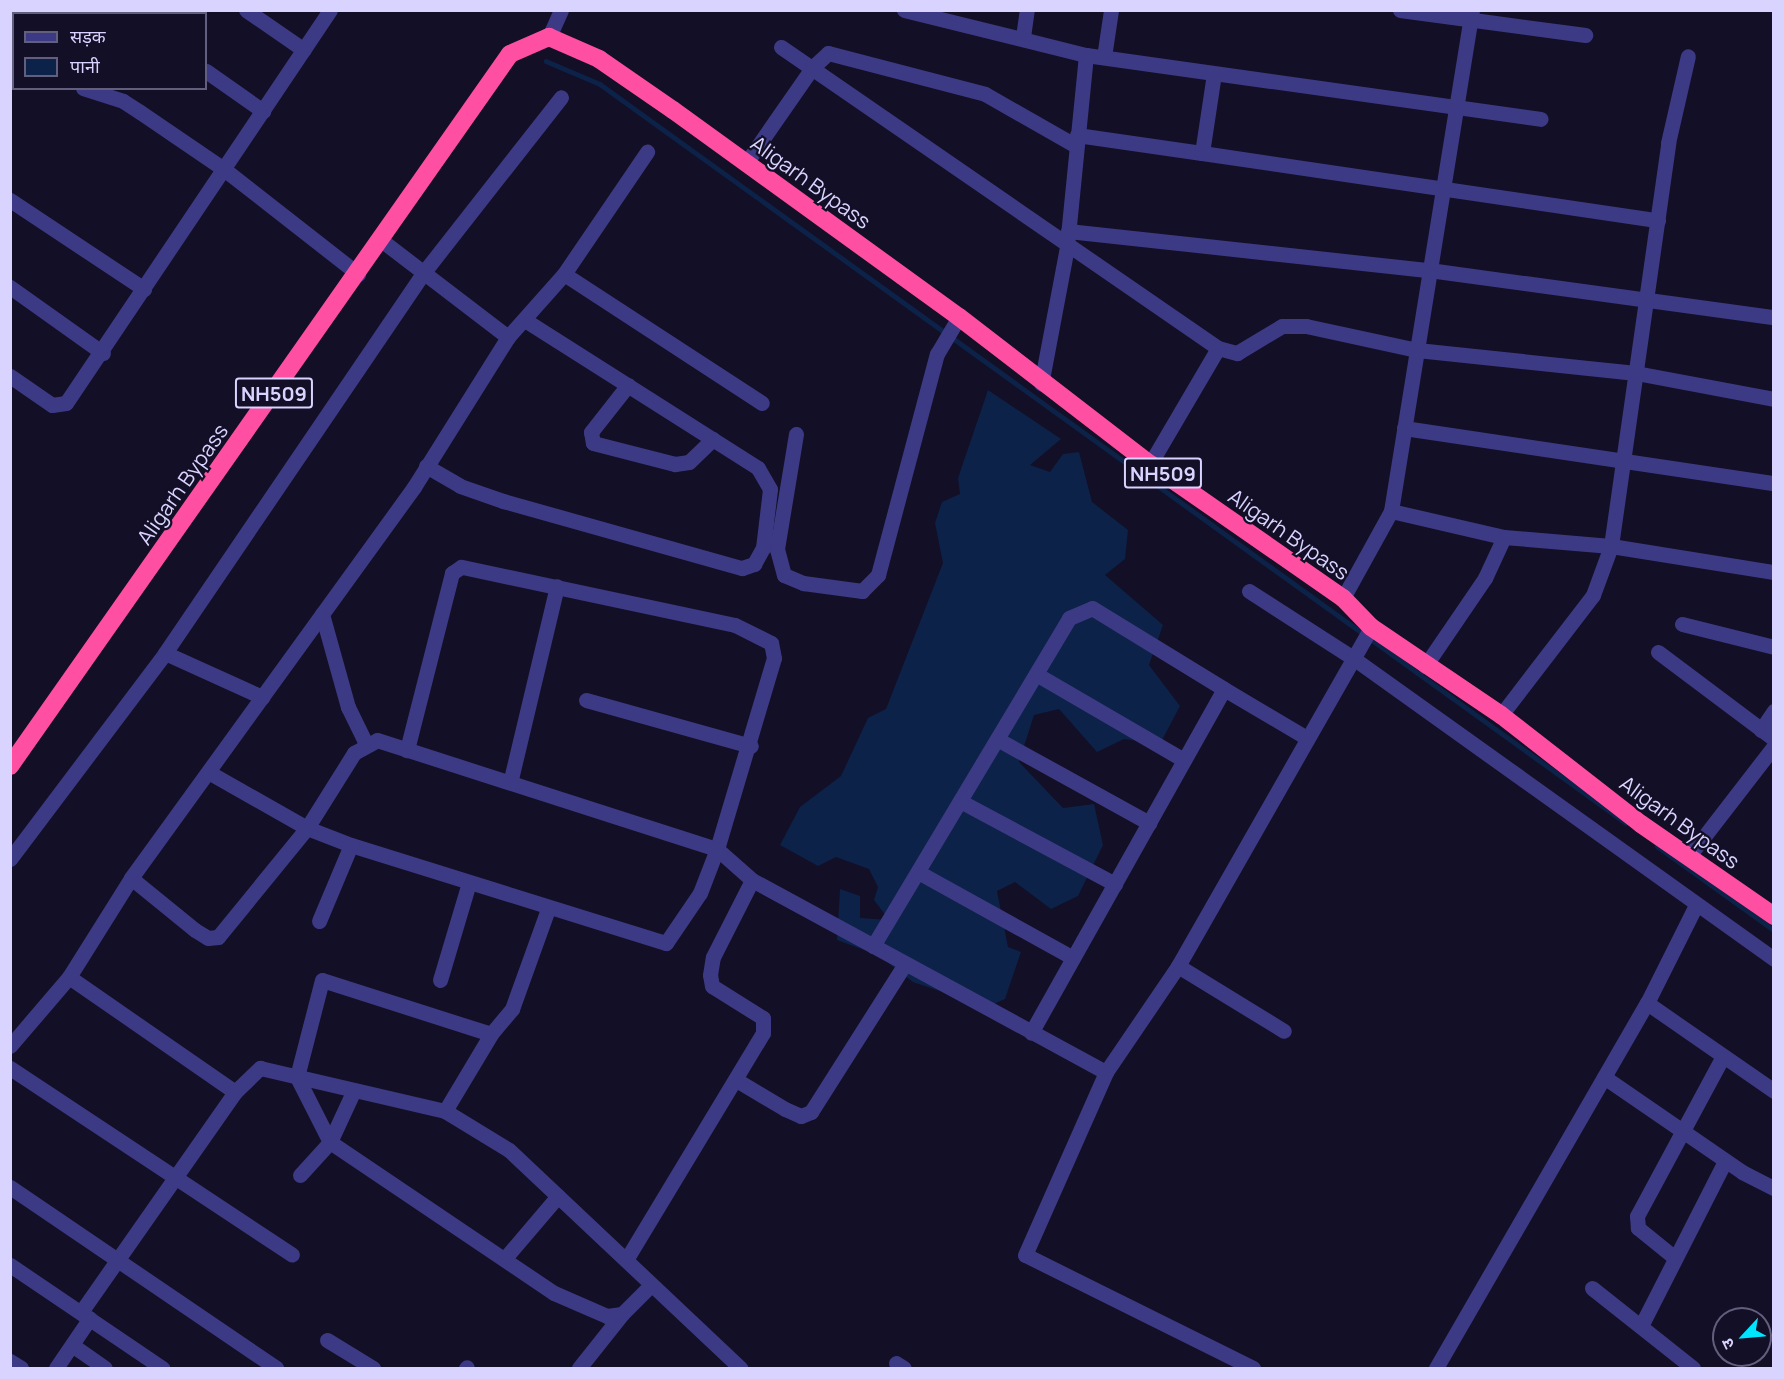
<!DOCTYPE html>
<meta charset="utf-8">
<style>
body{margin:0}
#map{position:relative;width:1784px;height:1379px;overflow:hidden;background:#130f26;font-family:Manrope,"Noto Sans Devanagari",sans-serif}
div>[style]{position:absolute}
.water>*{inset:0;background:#0c2248}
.stream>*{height:4.5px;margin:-2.25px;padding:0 2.25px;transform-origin:2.25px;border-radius:2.25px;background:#0c2248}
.minor>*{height:15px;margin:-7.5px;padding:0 7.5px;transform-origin:7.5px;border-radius:7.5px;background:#3d3a85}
.highway>*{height:18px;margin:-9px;padding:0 9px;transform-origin:9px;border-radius:9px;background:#ff4fa3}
span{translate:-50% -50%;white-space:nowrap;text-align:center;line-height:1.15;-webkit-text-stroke:4.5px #130f26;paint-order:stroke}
.shield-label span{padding:2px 4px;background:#130f26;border:2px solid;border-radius:4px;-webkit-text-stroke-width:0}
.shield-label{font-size:20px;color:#d9d4ff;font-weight:700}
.street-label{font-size:21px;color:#d9d4ff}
.frame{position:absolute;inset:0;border:12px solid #d9d4ff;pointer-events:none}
.legend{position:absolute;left:12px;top:12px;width:195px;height:78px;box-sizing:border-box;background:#130f26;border:2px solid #625e7d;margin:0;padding:8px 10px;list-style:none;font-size:18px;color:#d9d4ff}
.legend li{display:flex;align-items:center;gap:12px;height:30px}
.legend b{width:30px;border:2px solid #625e7d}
.north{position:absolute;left:1712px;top:1307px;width:60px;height:60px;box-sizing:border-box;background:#130f26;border:2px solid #625e7d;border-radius:50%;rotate:244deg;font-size:16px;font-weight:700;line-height:24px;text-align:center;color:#d9d4ff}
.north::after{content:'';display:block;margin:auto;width:21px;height:27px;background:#00e5ff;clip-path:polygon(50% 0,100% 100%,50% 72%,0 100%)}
</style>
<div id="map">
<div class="water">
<div style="clip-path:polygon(988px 390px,1061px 439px,1030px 465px,1050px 472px,1063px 454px,1079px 452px,1092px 502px,1128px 530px,1125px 559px,1105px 575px,1163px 625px,1149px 665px,1180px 706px,1160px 744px,1124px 739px,1097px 752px,1059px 709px,1034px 715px,1019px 762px,1063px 808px,1094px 804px,1103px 845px,1078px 896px,1051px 909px,1015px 882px,997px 891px,1008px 947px,1021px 952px,1005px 999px,987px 1007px,913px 982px,878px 955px,837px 940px,840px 889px,860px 896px,860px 918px,889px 920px,874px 900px,878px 887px,869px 869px,836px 857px,818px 866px,780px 845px,800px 807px,841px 776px,868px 718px,886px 709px,943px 563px,935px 523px,942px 502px,960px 494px,958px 478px)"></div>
</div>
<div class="stream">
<div style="left:546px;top:61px;width:59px;rotate:23.1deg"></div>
<div style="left:600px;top:84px;width:1264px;rotate:35.76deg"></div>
<div style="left:1657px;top:846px;width:144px;rotate:35.7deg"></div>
</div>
<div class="minor">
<div style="left:246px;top:10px;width:70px;rotate:34.6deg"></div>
<div style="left:904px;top:10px;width:187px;rotate:13.9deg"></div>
<div style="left:1086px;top:55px;width:193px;rotate:95.7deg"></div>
<div style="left:1067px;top:247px;width:139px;rotate:100.7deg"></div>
<div style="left:1400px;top:10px;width:187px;rotate:7.7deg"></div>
<div style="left:549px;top:37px;width:30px;rotate:-66deg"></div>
<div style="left:1023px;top:37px;width:27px;rotate:-82deg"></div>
<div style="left:781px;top:47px;width:531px;rotate:34.56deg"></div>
<div style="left:1218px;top:348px;width:20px;rotate:15deg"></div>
<div style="left:1237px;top:353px;width:52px;rotate:-31deg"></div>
<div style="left:1282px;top:326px;width:24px"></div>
<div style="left:1306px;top:326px;width:114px;rotate:12.2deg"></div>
<div style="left:1417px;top:350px;width:220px;rotate:6deg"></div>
<div style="left:1636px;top:373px;width:140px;rotate:10.7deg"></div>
<div style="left:1086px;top:55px;width:459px;rotate:8deg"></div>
<div style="left:1104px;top:57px;width:48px;rotate:-81.5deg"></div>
<div style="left:10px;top:69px;width:4px;rotate:14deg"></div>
<div style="left:206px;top:71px;width:70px;rotate:35.1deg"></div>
<div style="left:83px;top:88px;width:42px;rotate:18deg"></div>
<div style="left:123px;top:101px;width:20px;rotate:33deg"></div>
<div style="left:140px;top:112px;width:103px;rotate:34.3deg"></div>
<div style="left:225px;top:170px;width:169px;rotate:38deg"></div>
<div style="left:1077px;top:135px;width:126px;rotate:8.2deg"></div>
<div style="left:1202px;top:153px;width:80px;rotate:-81.4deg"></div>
<div style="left:1202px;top:153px;width:461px;rotate:8.4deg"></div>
<div style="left:746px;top:163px;width:116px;rotate:-55.2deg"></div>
<div style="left:812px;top:68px;width:22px;rotate:-43deg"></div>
<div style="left:828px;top:53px;width:162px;rotate:14.6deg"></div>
<div style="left:985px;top:94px;width:105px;rotate:29.7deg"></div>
<div style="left:10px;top:200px;width:161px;rotate:33.6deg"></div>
<div style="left:1068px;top:231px;width:363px;rotate:6.2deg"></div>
<div style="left:1429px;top:270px;width:348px;rotate:7.8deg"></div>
<div style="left:381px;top:240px;width:160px;rotate:37.4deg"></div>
<div style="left:564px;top:274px;width:236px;rotate:33.1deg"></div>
<div style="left:10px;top:287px;width:114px;rotate:35.4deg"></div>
<div style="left:10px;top:376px;width:51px;rotate:34.6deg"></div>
<div style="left:52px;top:405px;width:14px;rotate:-8deg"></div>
<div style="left:66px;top:403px;width:473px;rotate:-56.1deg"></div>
<div style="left:628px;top:385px;width:60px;rotate:128.2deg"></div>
<div style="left:591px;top:432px;width:11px;rotate:80deg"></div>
<div style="left:593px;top:443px;width:85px;rotate:14.4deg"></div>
<div style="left:675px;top:464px;width:14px;rotate:-8deg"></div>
<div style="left:689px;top:462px;width:33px;rotate:-44deg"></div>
<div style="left:1404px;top:428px;width:374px;rotate:8.5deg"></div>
<div style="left:796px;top:434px;width:117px;rotate:99.4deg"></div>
<div style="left:777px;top:549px;width:27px;rotate:75deg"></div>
<div style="left:784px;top:575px;width:21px;rotate:23deg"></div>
<div style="left:803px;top:583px;width:60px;rotate:7.7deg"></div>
<div style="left:862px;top:591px;width:23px;rotate:-45deg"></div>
<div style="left:878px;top:575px;width:229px;rotate:-75.1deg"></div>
<div style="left:937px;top:354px;width:43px;rotate:-59.3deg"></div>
<div style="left:1150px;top:464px;width:134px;rotate:-59.6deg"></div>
<div style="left:426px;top:466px;width:39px;rotate:30deg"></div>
<div style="left:460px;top:486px;width:46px;rotate:19.2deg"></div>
<div style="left:503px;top:501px;width:248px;rotate:15.7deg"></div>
<div style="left:742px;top:568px;width:13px;rotate:-18deg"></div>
<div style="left:754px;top:564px;width:18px;rotate:-61deg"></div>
<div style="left:763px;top:548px;width:59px;rotate:-83.2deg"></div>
<div style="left:770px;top:489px;width:24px;rotate:-120deg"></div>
<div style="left:758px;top:468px;width:276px;rotate:-147.6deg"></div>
<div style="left:1391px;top:511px;width:116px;rotate:13deg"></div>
<div style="left:1504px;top:537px;width:107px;rotate:4.8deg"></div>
<div style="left:1611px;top:546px;width:165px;rotate:9.1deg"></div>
<div style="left:1249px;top:591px;width:124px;rotate:32.8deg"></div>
<div style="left:1353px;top:658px;width:518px;rotate:35.56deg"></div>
<div style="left:1343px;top:598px;width:99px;rotate:-61.1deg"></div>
<div style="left:1391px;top:511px;width:508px;rotate:-80.82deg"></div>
<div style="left:322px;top:614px;width:97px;rotate:74.4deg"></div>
<div style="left:348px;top:707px;width:39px;rotate:64deg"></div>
<div style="left:1682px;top:624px;width:95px;rotate:14deg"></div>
<div style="left:1658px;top:652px;width:145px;rotate:36.9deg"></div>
<div style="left:165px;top:653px;width:107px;rotate:24.4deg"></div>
<div style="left:1425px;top:666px;width:107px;rotate:-55.7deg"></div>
<div style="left:1485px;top:578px;width:45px;rotate:-65.1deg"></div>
<div style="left:1036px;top:674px;width:171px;rotate:30.2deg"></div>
<div style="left:1224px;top:689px;width:96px;rotate:30.6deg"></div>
<div style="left:586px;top:700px;width:171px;rotate:15.6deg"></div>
<div style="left:1501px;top:715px;width:151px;rotate:-52.5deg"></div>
<div style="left:1593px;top:595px;width:52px;rotate:-69.8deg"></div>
<div style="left:1611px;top:546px;width:407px;rotate:-81.9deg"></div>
<div style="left:1668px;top:143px;width:89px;rotate:-77.1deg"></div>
<div style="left:1761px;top:730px;width:23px;rotate:-56deg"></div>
<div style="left:997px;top:739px;width:174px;rotate:28.9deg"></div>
<div style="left:210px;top:773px;width:112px;rotate:29.6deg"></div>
<div style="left:307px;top:828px;width:47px;rotate:21.1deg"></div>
<div style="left:351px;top:845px;width:330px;rotate:17.3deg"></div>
<div style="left:666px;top:943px;width:60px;rotate:-55.8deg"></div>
<div style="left:700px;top:893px;width:47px;rotate:-68.9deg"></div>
<div style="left:717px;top:849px;width:199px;rotate:-73.4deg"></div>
<div style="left:774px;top:658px;width:15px;rotate:-101deg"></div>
<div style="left:771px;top:643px;width:40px;rotate:-153.4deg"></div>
<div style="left:735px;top:625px;width:280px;rotate:-168deg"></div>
<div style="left:461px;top:567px;width:11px;rotate:146deg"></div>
<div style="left:452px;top:573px;width:183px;rotate:104.3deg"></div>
<div style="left:511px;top:779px;width:198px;rotate:-76.6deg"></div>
<div style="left:960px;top:801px;width:176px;rotate:28.2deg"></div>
<div style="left:1689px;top:856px;width:139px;rotate:-52.3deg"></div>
<div style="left:10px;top:859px;width:258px;rotate:-53deg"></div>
<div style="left:165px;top:653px;width:461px;rotate:-55.8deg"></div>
<div style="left:424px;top:272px;width:222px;rotate:-51.9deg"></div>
<div style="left:918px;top:872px;width:177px;rotate:29deg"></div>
<div style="left:131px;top:878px;width:82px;rotate:39.1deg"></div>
<div style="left:195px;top:930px;width:15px;rotate:32deg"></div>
<div style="left:208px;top:938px;width:10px;rotate:-6deg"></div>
<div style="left:218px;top:937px;width:141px;rotate:-50.8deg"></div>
<div style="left:307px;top:828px;width:89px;rotate:-57.9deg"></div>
<div style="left:354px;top:753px;width:26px;rotate:-29deg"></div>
<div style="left:377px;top:740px;width:357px;rotate:17.8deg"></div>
<div style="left:717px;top:849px;width:47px;rotate:41.5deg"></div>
<div style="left:752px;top:880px;width:403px;rotate:28.5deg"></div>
<div style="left:319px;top:921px;width:82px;rotate:-67.2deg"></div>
<div style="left:873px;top:946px;width:382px;rotate:-59.1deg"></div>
<div style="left:1069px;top:618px;width:25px;rotate:-23deg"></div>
<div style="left:1092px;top:608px;width:155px;rotate:31.5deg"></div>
<div style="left:1224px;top:689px;width:394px;rotate:119.3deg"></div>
<div style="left:1178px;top:966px;width:124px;rotate:31.5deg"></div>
<div style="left:69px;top:977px;width:202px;rotate:34.7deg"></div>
<div style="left:235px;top:1092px;width:35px;rotate:-44deg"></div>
<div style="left:260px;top:1068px;width:190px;rotate:13.1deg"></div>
<div style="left:445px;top:1111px;width:90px;rotate:-59.1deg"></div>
<div style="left:491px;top:1034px;width:33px;rotate:-50deg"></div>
<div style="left:512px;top:1009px;width:106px;rotate:-70.2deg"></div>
<div style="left:440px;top:980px;width:101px;rotate:-73.4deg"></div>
<div style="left:1647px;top:1003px;width:155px;rotate:34.7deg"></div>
<div style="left:491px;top:1034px;width:177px;rotate:-162.3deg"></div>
<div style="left:322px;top:980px;width:100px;rotate:104.5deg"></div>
<div style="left:297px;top:1077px;width:73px;rotate:63.1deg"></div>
<div style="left:330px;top:1142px;width:270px;rotate:34deg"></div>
<div style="left:554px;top:1293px;width:58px;rotate:23.5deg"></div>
<div style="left:607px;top:1316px;width:15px;rotate:-8deg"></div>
<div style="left:622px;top:1314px;width:41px;rotate:-45deg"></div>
<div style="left:10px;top:1046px;width:91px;rotate:-49.5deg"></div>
<div style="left:69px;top:977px;width:117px;rotate:-57.9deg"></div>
<div style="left:131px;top:878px;width:483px;rotate:-54.1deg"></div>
<div style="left:414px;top:487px;width:177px;rotate:-57.9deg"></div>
<div style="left:508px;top:337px;width:84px;rotate:-48.4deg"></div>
<div style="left:564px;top:274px;width:148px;rotate:-55.8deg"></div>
<div style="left:10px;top:1068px;width:338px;rotate:33.5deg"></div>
<div style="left:1604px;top:1077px;width:168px;rotate:34.5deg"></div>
<div style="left:1742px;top:1172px;width:36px;rotate:27deg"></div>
<div style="left:738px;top:1081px;width:55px;rotate:30.8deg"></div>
<div style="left:785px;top:1109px;width:17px;rotate:24deg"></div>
<div style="left:801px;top:1116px;width:11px;rotate:-22deg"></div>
<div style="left:811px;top:1112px;width:175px;rotate:-57.6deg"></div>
<div style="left:445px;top:1111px;width:75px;rotate:31.4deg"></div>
<div style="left:509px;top:1150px;width:318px;rotate:43.3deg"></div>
<div style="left:300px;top:1175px;width:45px;rotate:-47.7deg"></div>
<div style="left:330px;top:1142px;width:57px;rotate:-65.2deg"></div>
<div style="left:10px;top:1187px;width:322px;rotate:34.2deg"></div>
<div style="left:506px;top:1257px;width:80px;rotate:-49.6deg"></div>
<div style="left:1675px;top:1258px;width:48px;rotate:-141deg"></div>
<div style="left:1638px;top:1228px;width:12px;rotate:-95deg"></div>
<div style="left:1637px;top:1216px;width:179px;rotate:-61.7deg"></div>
<div style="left:626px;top:1260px;width:265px;rotate:-58.9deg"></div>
<div style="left:763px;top:1033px;width:15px;rotate:-90deg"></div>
<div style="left:763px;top:1018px;width:60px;rotate:-147.9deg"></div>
<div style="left:712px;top:986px;width:11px;rotate:-100deg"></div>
<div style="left:710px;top:975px;width:18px;rotate:-81deg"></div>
<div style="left:713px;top:957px;width:86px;rotate:-63.1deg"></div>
<div style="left:10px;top:1265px;width:184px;rotate:34.1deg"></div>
<div style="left:1592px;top:1288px;width:129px;rotate:38.4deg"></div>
<div style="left:81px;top:1312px;width:269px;rotate:-55deg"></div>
<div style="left:1641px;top:1326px;width:185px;rotate:-63deg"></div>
<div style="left:327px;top:1340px;width:54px;rotate:31.3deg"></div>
<div style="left:72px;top:1345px;width:40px;rotate:34.9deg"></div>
<div style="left:10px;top:1361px;width:13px;rotate:32deg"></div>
<div style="left:896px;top:1363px;width:9px;rotate:32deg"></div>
<div style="left:56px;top:1368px;width:60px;rotate:-55.8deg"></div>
<div style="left:466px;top:1368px;width:1px;rotate:-45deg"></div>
<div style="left:579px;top:1368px;width:69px;rotate:-51.5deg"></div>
<div style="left:1253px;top:1368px;width:254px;rotate:-153.6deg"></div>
<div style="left:1025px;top:1255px;width:200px;rotate:-66.1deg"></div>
<div style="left:1106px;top:1072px;width:128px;rotate:-55.8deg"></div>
<div style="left:1178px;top:966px;width:390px;rotate:-60.3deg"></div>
<div style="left:1436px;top:1368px;width:422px;rotate:-60deg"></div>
<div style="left:1647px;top:1003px;width:110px;rotate:-63.4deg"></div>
</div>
<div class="highway">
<div style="left:10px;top:766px;width:870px;rotate:-54.92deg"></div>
<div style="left:510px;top:54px;width:43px;rotate:-23.6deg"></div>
<div style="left:549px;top:37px;width:55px;rotate:23.7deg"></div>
<div style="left:599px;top:59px;width:90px;rotate:34.6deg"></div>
<div style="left:673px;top:110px;width:353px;rotate:35.9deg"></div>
<div style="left:959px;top:317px;width:241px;rotate:37.6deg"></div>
<div style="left:1150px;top:464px;width:235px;rotate:34.8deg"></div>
<div style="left:1343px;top:598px;width:40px;rotate:46deg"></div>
<div style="left:1371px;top:627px;width:157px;rotate:34.1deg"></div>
<div style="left:1501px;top:715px;width:177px;rotate:37.9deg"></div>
<div style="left:1641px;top:824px;width:162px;rotate:34.7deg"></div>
</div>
<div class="shield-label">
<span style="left:274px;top:393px">NH509</span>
<span style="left:1163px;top:473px">NH509</span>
</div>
<div class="street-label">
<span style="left:811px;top:182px;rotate:36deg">Aligarh Bypass</span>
<span style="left:182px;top:484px;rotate:-55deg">Aligarh Bypass</span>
<span style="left:1289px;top:534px;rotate:35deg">Aligarh Bypass</span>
<span style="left:1680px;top:822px;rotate:36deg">Aligarh Bypass</span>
</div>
<div class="frame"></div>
<ul class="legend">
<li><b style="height:8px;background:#3d3a85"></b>सड़क</li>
<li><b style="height:16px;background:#0c2248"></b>पानी</li>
</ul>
<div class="north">उ</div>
</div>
